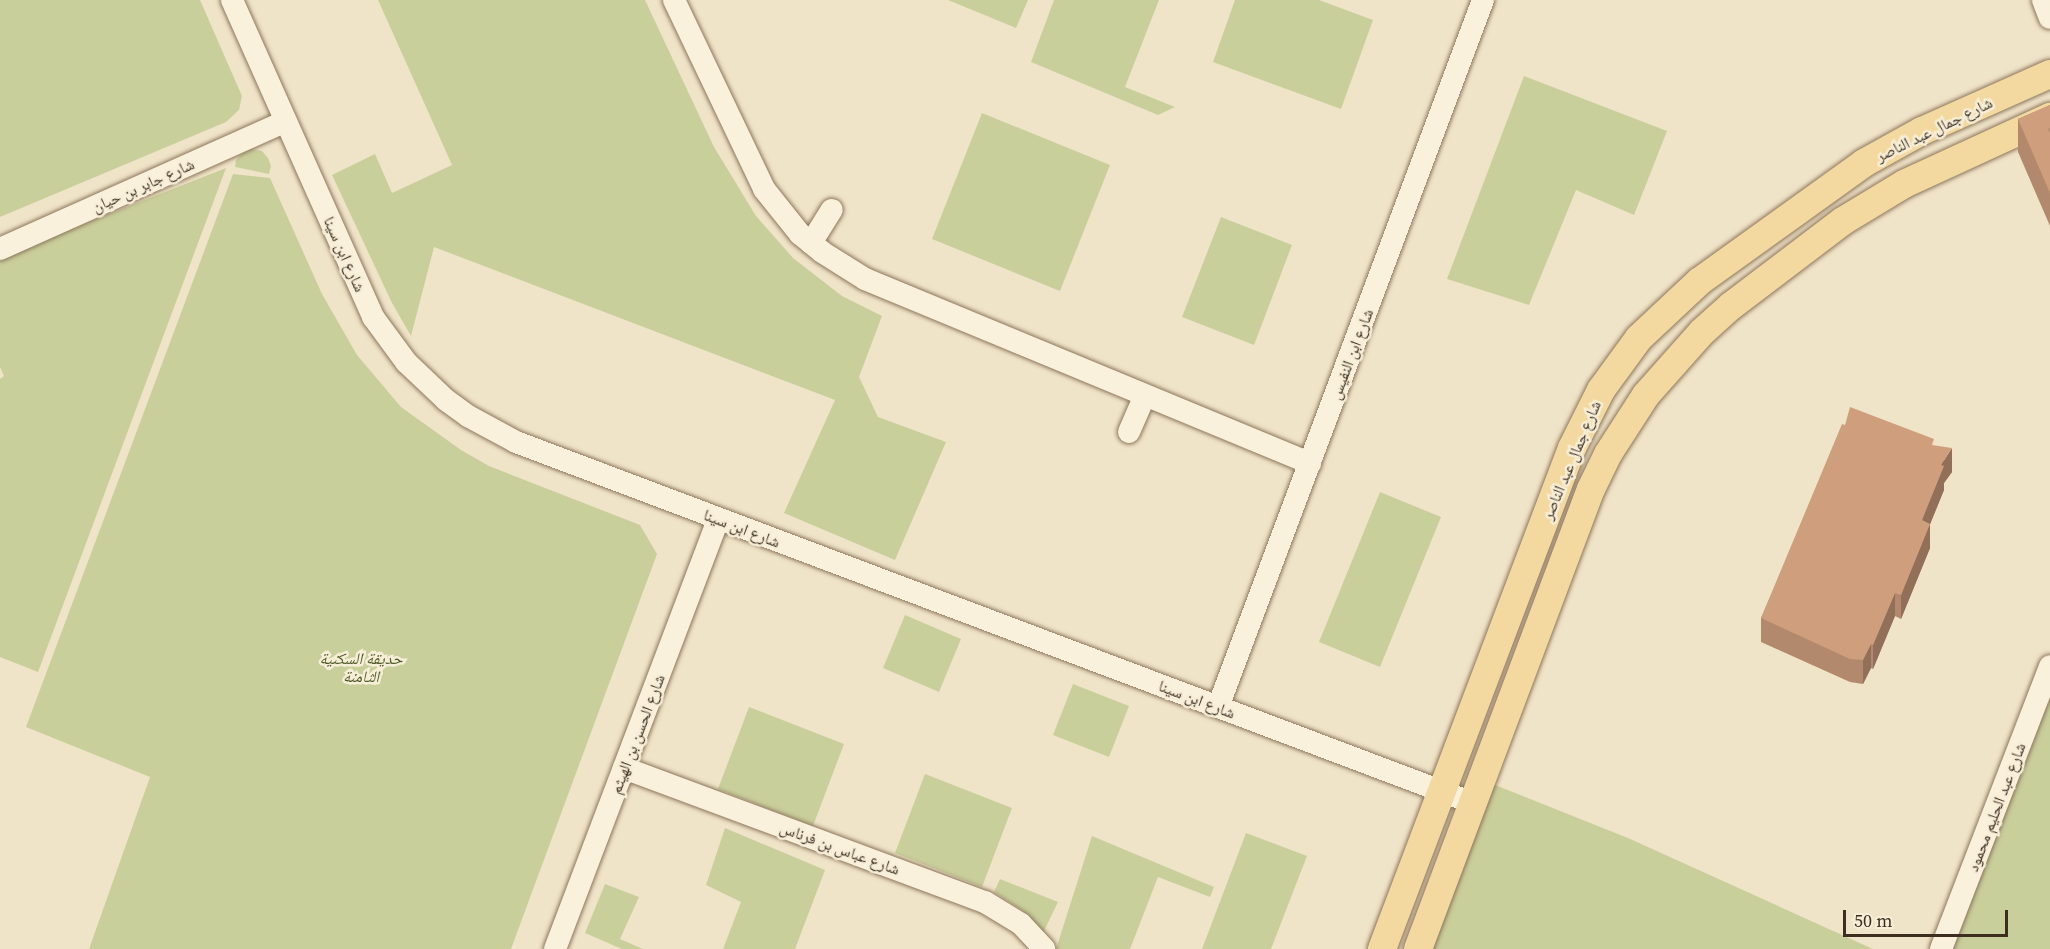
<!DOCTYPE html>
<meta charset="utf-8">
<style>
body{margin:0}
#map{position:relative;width:2050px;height:949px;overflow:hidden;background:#f0e4c8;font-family:"Source Serif 4","Noto Naskh Arabic",serif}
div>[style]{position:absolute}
.green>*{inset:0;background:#c9cf9b}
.roads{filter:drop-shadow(0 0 2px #8d765c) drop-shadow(0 0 2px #8d765c)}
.minor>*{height:22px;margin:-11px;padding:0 11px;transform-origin:11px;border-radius:11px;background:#faf1dc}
.major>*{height:28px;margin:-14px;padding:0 14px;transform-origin:14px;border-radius:14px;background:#f3d9a0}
.wall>*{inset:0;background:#b2896c}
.shaded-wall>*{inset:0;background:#916f58}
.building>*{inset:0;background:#cf9f7d}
span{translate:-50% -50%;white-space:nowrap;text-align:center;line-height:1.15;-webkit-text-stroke:5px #f7eed8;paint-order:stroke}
.street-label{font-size:16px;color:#3d2e20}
.park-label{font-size:16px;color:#4d5a26;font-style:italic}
.scale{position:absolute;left:1843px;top:910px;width:165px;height:27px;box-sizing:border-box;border:3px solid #3d2e20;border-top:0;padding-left:8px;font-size:18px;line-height:21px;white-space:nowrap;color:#3d2e20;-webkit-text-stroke:4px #f7eed8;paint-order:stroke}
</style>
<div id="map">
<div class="green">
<div style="clip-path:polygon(0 0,200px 0,242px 96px,239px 110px,226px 122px,0 217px)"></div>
<div style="clip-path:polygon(378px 0,645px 0,714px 147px,756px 216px,793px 258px,842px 296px,882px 316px,859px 377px,878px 417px,946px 442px,895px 560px,784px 513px,835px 400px,434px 247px,411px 336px,392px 303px,332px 175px,375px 154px,392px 193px,452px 165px)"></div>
<div style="clip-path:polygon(948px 0,1028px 0,1016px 28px)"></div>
<div style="clip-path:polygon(1054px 0,1159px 0,1125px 87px,1175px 107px,1158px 115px,1031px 62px)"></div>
<div style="clip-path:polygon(1235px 0,1319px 0,1373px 20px,1341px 109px,1213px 62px)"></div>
<div style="clip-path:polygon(1524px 76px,1667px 131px,1634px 215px,1576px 190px,1529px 305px,1447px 279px)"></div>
<div style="clip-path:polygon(982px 113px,1110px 165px,1060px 291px,932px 239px)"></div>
<div style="clip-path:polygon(252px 149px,262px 151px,268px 158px,271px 166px,269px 174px,235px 167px,236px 160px,242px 153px)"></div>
<div style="clip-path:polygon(226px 168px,38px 672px,0 657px,0 379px,4px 376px,0 367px,0 257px)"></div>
<div style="clip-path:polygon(233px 174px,270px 178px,322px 294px,357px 355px,401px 407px,461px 450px,489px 466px,640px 525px,657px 554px,511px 949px,89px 949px,150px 777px,26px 727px)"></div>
<div style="clip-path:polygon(1221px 217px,1292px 245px,1254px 345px,1182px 317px)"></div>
<div style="clip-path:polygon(1380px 492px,1441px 517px,1380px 667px,1319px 642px)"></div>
<div style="clip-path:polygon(905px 615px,961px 639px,939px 692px,883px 668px)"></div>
<div style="clip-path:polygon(1073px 684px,1129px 706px,1109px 757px,1053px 735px)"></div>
<div style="clip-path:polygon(2050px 696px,2050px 949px,1951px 949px)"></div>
<div style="clip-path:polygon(749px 707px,844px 744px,813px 826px,718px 789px)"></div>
<div style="clip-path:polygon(925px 774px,1012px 808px,982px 887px,895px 853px)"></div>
<div style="clip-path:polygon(1490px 783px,1628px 838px,1873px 949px,1427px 949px)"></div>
<div style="clip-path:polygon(725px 828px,825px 870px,795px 949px,723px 949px,741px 902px,706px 885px)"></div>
<div style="clip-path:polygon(1246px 833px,1307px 856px,1271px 949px,1202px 949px)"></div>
<div style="clip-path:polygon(1092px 836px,1214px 887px,1210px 897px,1158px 877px,1130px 949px,1056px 949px)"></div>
<div style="clip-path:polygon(1000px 879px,1058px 902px,1043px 933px,1022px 910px,994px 892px)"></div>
<div style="clip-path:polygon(605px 884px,639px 897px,620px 939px,643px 949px,622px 949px,585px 933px)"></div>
</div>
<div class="roads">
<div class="minor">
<div style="left:232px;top:0;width:347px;rotate:66deg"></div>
<div style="left:373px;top:317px;width:56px;rotate:53.7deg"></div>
<div style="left:406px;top:362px;width:55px;rotate:43.5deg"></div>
<div style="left:446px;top:400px;width:27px;rotate:36deg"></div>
<div style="left:468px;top:416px;width:55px;rotate:28.4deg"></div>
<div style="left:516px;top:442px;width:1023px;rotate:20.67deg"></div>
<div style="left:674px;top:0;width:209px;rotate:64.5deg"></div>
<div style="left:764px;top:189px;width:58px;rotate:51.3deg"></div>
<div style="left:800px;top:234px;width:28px;rotate:39deg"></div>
<div style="left:822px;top:252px;width:51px;rotate:32.1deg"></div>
<div style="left:865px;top:279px;width:482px;rotate:22.5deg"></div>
<div style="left:2043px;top:0;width:19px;rotate:69deg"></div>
<div style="left:811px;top:243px;width:39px;rotate:-58deg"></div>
<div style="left:0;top:249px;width:313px;rotate:-24.1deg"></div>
<div style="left:1129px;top:432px;width:40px;rotate:-66.6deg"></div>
<div style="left:1218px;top:707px;width:755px;rotate:-69.45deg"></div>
<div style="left:624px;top:768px;width:385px;rotate:20.4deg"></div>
<div style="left:985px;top:902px;width:42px;rotate:31.4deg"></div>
<div style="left:1021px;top:924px;width:34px;rotate:47deg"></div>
<div style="left:555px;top:949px;width:460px;rotate:-69.2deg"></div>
<div style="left:1941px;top:949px;width:303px;rotate:-68.9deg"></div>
</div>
<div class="major">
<div style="left:1382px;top:949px;width:536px;rotate:-69.23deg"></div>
<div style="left:1572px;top:448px;width:65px;rotate:-63.4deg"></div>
<div style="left:1601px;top:390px;width:64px;rotate:-53.8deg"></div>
<div style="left:1639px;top:338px;width:83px;rotate:-43.1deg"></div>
<div style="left:1700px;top:281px;width:202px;rotate:-35.7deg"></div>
<div style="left:1864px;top:163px;width:66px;rotate:-28.9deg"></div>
<div style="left:1922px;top:131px;width:140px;rotate:-24deg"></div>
<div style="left:1418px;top:949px;width:491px;rotate:-69.4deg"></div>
<div style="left:1591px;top:489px;width:39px;rotate:-64deg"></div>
<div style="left:1608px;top:454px;width:70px;rotate:-57.2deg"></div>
<div style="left:1646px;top:395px;width:84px;rotate:-48.4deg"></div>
<div style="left:1702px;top:332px;width:39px;rotate:-42deg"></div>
<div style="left:1731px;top:306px;width:141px;rotate:-37.2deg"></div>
<div style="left:1843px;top:221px;width:71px;rotate:-31.2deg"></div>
<div style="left:1904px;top:184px;width:161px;rotate:-24.7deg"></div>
</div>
</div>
<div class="wall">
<div style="clip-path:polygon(2050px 105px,2050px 226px,2018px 152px,2018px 119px)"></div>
<div style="clip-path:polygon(1845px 425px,1934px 446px,1952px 472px,1944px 483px,1944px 490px,1930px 524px,1930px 548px,1901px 619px,1895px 616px,1873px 669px,1871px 668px,1863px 684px,1850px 682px,1761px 642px,1761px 618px)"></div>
</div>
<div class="shaded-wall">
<div style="clip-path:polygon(1952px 448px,1952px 472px,1944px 483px,1944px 490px,1922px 544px,1922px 520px,1941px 465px)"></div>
<div style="clip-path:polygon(1930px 524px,1930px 548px,1901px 619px,1901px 595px)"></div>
<div style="clip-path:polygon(1895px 593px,1895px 616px,1873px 669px,1873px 645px)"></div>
<div style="clip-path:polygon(1871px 644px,1871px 668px,1863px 684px,1863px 660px)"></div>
</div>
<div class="building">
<div style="clip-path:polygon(2050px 105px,2050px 128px,2048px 129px,2050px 133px,2050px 193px,2018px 119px)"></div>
<div style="clip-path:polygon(1850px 407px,1934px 439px,1932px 445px,1952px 448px,1941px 465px,1944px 466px,1922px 520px,1930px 524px,1901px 595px,1895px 593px,1873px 645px,1871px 644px,1863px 660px,1850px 659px,1761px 618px,1842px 424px,1845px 425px)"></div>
</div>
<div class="street-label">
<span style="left:1934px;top:129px;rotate:-26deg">شارع جمال عبد الناصر</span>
<span style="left:143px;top:185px;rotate:-24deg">شارع جابر بن حيان</span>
<span style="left:345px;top:254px;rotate:66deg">شارع ابن سينا</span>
<span style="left:1351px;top:354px;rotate:-69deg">شارع ابن النفيس</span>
<span style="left:1571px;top:460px;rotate:-67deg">شارع جمال عبد الناصر</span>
<span style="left:742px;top:528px;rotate:21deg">شارع ابن سينا</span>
<span style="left:1197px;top:699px;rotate:21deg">شارع ابن سينا</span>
<span style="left:637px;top:734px;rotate:-69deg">شارع الحسن بن الهيثم</span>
<span style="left:1996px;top:807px;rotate:-69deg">شارع عبد الحليم محمود</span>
<span style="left:840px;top:848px;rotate:20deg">شارع عباس بن فرناس</span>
</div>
<div class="park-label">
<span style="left:361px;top:667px">حديقة السكنية<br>الثامنة</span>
</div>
<div class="scale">50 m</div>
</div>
